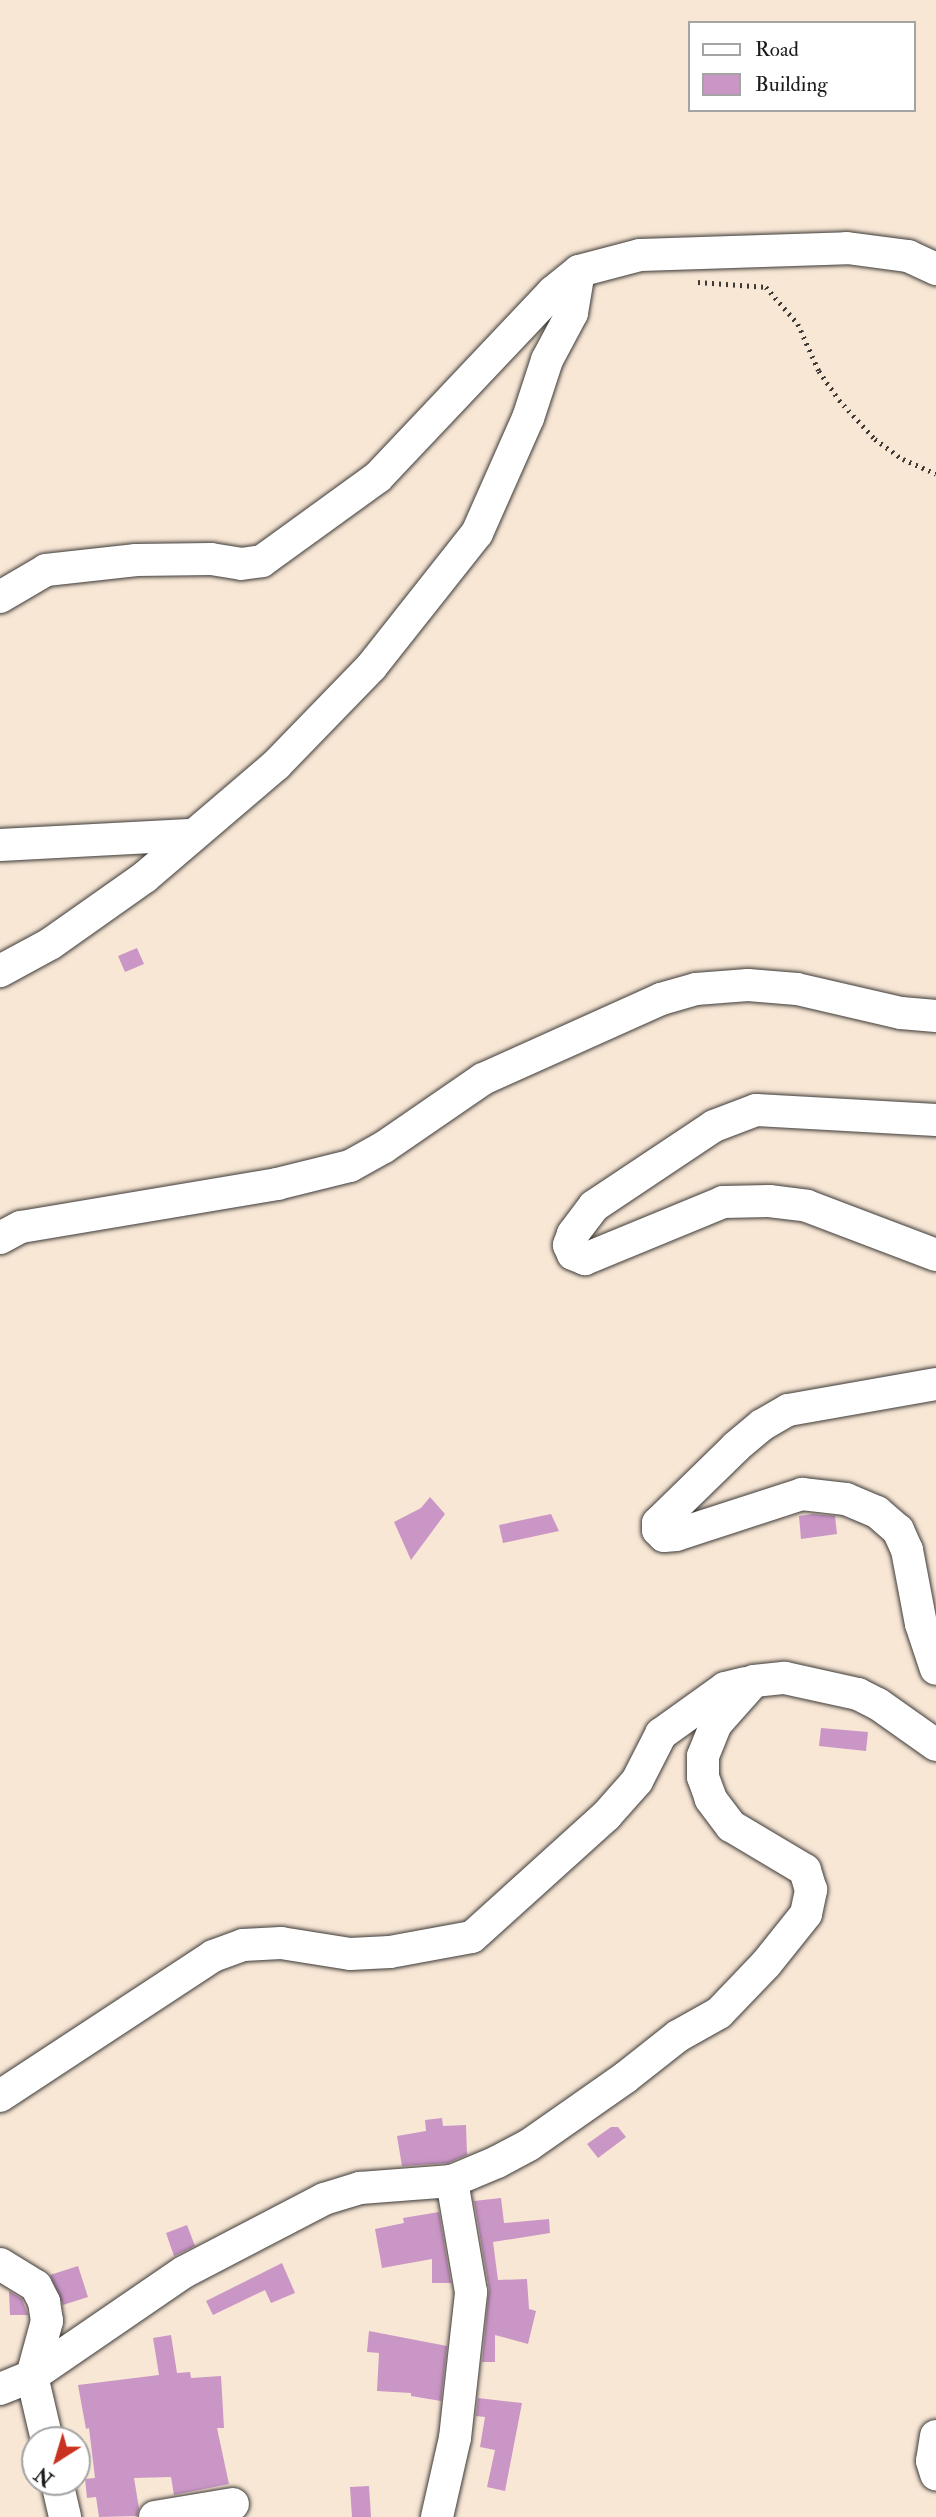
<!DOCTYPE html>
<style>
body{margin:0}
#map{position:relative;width:936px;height:2517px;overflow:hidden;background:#f8e7d5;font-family:"IM FELL Double Pica",serif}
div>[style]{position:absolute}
.building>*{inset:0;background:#ca96c6}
.path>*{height:4.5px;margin-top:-2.25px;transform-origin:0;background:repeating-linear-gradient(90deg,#3d3a38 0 2px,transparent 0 7px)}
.roads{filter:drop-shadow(0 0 2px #3d3a38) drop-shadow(0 0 2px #3d3a38)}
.minor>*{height:32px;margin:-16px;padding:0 16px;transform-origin:16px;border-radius:16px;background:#fff}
span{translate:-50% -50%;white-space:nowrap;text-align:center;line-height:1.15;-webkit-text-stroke:5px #fff;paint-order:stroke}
.legend{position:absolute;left:688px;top:21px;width:228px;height:91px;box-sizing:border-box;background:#fff;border:2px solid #a4a4a4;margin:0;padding:9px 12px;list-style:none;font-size:21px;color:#1c1c1c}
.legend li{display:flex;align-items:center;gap:14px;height:35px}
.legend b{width:35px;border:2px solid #a4a4a4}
.north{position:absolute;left:21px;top:2426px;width:70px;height:70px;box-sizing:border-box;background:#fff;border:2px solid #a4a4a4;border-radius:50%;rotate:217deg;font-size:19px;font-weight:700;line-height:28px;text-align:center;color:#1c1c1c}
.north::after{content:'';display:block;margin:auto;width:24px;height:32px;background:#c8321e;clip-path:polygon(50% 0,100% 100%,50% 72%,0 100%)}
</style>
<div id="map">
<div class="building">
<div style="clip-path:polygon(137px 948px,144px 964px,125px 972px,118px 956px)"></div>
<div style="clip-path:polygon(430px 1497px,445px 1514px,411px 1560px,394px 1522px,421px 1508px)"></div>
<div style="clip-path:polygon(551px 1514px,559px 1531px,503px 1543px,499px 1525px)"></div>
<div style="clip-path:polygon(813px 1514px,835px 1516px,837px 1534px,801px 1539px,799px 1516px)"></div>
<div style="clip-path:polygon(821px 1728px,868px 1732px,866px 1751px,819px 1746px)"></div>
<div style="clip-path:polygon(442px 2118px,443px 2126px,466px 2125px,467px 2155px,448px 2163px,402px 2166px,397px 2136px,426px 2131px,425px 2120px)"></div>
<div style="clip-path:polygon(611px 2127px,618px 2127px,626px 2137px,598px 2158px,587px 2144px)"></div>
<div style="clip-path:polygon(501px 2198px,504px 2223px,549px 2219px,550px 2233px,493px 2242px,498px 2280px,527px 2279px,529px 2309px,536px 2311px,528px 2344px,495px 2335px,495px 2362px,482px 2362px,489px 2289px,474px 2201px)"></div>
<div style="clip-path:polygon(439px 2212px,451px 2283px,432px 2283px,432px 2259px,382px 2268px,375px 2229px,404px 2223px,403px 2218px)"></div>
<div style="clip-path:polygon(187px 2225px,195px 2246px,174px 2256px,166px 2233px)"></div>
<div style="clip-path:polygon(282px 2263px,295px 2293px,271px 2303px,265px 2290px,213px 2315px,206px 2301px)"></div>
<div style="clip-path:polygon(78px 2266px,88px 2297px,63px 2305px,50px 2275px)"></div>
<div style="clip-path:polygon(9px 2291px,22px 2299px,28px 2315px,10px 2315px)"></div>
<div style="clip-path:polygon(369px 2331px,447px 2346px,441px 2401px,411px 2396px,411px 2393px,377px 2391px,379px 2353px,367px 2352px)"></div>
<div style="clip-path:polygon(171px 2335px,177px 2373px,190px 2372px,191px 2378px,221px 2376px,224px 2428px,217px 2428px,229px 2484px,174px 2495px,171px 2477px,134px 2478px,139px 2508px,137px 2516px,99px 2517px,96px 2497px,87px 2498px,85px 2479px,95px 2478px,89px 2428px,86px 2429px,78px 2385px,159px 2375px,153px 2338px)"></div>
<div style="clip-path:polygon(478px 2398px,522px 2403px,505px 2491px,487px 2487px,495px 2450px,480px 2447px,485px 2417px,476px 2416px)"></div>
<div style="clip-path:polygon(369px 2486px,371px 2517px,352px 2517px,350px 2487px)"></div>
</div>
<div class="path">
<div style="left:698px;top:282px;width:68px;rotate:4.2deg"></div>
<div style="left:766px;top:287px;width:49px;rotate:49.1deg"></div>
<div style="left:798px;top:324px;width:51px;rotate:65.9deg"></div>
<div style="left:819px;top:371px;width:35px;rotate:55deg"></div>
<div style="left:839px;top:400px;width:53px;rotate:47.3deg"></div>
<div style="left:875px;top:439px;width:34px;rotate:36deg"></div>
<div style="left:903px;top:459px;width:36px;rotate:24deg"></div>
</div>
<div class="roads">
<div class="minor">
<div style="left:579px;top:271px;width:63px;rotate:-14.7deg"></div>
<div style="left:640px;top:255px;width:207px;rotate:-1.9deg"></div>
<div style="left:847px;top:248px;width:62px;rotate:7.5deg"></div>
<div style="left:908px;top:256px;width:31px;rotate:25deg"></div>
<div style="left:0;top:597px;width:53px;rotate:-30.4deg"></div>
<div style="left:46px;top:570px;width:91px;rotate:-6.3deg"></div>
<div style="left:136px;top:560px;width:75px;rotate:-0.8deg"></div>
<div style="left:211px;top:559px;width:30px;rotate:9deg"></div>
<div style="left:241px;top:564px;width:21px;rotate:-8deg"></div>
<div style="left:262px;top:561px;width:143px;rotate:-35.9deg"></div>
<div style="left:378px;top:477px;width:255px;rotate:-46.6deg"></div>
<div style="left:553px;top:292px;width:33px;rotate:-39deg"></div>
<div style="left:579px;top:271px;width:43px;rotate:99.5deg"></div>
<div style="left:572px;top:313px;width:53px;rotate:118deg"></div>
<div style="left:547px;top:360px;width:61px;rotate:108.1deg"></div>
<div style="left:528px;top:418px;width:126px;rotate:113.9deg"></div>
<div style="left:477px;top:533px;width:171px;rotate:128.3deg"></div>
<div style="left:371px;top:667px;width:136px;rotate:134.1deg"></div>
<div style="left:276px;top:765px;width:172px;rotate:139.5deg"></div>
<div style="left:145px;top:877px;width:116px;rotate:144.8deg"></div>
<div style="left:50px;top:944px;width:57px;rotate:151.6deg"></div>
<div style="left:0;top:845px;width:194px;rotate:-3deg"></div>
<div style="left:936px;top:1120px;width:180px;rotate:-176.8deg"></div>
<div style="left:756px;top:1110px;width:45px;rotate:159.1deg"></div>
<div style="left:714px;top:1126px;width:144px;rotate:146.3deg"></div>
<div style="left:594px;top:1206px;width:35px;rotate:127deg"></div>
<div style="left:573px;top:1234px;width:12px;rotate:110deg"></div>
<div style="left:569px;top:1245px;width:10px;rotate:66deg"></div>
<div style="left:573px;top:1254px;width:13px;rotate:23deg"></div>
<div style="left:585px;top:1259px;width:149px;rotate:-22.4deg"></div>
<div style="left:723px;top:1202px;width:46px;rotate:-1.2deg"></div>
<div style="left:769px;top:1201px;width:38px;rotate:7deg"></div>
<div style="left:807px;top:1206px;width:138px;rotate:20.8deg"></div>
<div style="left:0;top:1238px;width:24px;rotate:-28deg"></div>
<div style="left:21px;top:1227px;width:260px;rotate:-9.5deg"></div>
<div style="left:277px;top:1184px;width:75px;rotate:-13.9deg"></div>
<div style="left:350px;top:1166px;width:39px;rotate:-29deg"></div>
<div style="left:384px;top:1147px;width:120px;rotate:-34.5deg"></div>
<div style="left:483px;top:1079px;width:195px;rotate:-24.2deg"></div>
<div style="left:661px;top:999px;width:36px;rotate:-16deg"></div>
<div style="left:696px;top:989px;width:52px;rotate:-4.4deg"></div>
<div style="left:748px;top:985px;width:49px;rotate:4.7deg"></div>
<div style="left:797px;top:989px;width:107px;rotate:13deg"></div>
<div style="left:901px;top:1013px;width:35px;rotate:5deg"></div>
<div style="left:936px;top:1384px;width:150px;rotate:170deg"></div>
<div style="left:788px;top:1410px;width:30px;rotate:150deg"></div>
<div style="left:762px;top:1425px;width:34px;rotate:140deg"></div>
<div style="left:736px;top:1447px;width:109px;rotate:135.7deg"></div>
<div style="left:658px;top:1523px;width:7px;rotate:90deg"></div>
<div style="left:658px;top:1530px;width:8px;rotate:45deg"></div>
<div style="left:664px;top:1536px;width:12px;rotate:-5deg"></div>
<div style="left:676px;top:1535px;width:133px;rotate:-18deg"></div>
<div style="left:802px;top:1494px;width:44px;rotate:6.5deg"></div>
<div style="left:846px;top:1499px;width:34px;rotate:23deg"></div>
<div style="left:877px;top:1512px;width:28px;rotate:41deg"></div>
<div style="left:898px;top:1530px;width:22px;rotate:66deg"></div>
<div style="left:907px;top:1550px;width:75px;rotate:79.3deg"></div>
<div style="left:921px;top:1624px;width:47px;rotate:71.6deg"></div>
<div style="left:0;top:2096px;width:255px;rotate:-33.3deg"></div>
<div style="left:213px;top:1956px;width:32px;rotate:-20deg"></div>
<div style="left:243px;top:1945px;width:38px;rotate:-3deg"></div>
<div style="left:281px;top:1943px;width:70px;rotate:9.1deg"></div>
<div style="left:350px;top:1954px;width:40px;rotate:-2.9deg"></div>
<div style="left:390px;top:1952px;width:83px;rotate:-10.4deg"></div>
<div style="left:472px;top:1937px;width:181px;rotate:-42.1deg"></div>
<div style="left:606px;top:1816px;width:47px;rotate:-48.5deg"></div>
<div style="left:637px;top:1781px;width:53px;rotate:-62.9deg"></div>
<div style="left:661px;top:1734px;width:79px;rotate:-35.7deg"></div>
<div style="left:725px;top:1688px;width:21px;rotate:-14deg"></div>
<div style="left:0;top:2264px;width:42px;rotate:31.4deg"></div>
<div style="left:36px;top:2286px;width:18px;rotate:63deg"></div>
<div style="left:44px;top:2302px;width:19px;rotate:81deg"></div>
<div style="left:47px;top:2321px;width:57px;rotate:105.3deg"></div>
<div style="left:32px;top:2376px;width:66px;rotate:76.8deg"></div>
<div style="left:0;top:2389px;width:35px;rotate:-22deg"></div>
<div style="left:32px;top:2376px;width:184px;rotate:-34.4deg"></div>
<div style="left:184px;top:2272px;width:158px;rotate:-27.5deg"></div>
<div style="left:324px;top:2199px;width:38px;rotate:-17deg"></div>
<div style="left:360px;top:2188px;width:92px;rotate:-4.4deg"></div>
<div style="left:452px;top:2181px;width:49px;rotate:-22.9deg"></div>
<div style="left:497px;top:2162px;width:36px;rotate:-28deg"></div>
<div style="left:529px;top:2145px;width:118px;rotate:-35deg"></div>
<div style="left:626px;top:2077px;width:66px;rotate:-38.3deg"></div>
<div style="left:678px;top:2036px;width:47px;rotate:-29.3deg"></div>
<div style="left:719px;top:2013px;width:68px;rotate:-46.2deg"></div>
<div style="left:766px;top:1964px;width:64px;rotate:-51.3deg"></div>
<div style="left:806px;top:1914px;width:25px;rotate:-78deg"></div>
<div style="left:811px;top:1890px;width:21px;rotate:-107deg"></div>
<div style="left:805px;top:1870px;width:86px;rotate:-149.3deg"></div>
<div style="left:731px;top:1826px;width:34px;rotate:-127deg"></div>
<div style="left:711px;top:1799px;width:23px;rotate:-110deg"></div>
<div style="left:703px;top:1777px;width:21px;rotate:-90deg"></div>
<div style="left:703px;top:1756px;width:35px;rotate:-68deg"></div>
<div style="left:716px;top:1724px;width:57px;rotate:-48.5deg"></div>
<div style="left:754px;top:1681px;width:31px;rotate:-6deg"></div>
<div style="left:785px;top:1678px;width:75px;rotate:12.4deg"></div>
<div style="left:858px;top:1694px;width:22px;rotate:27deg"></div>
<div style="left:878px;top:1704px;width:71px;rotate:35.3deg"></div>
<div style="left:936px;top:2436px;width:25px;rotate:99deg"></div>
<div style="left:932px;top:2461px;width:14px;rotate:73deg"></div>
<div style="left:57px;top:2482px;width:36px;rotate:77deg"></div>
<div style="left:155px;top:2517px;width:79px;rotate:-9.5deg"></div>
<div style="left:437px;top:2517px;width:81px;rotate:-77.2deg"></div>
<div style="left:455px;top:2438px;width:147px;rotate:-83.7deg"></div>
<div style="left:471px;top:2292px;width:113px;rotate:-99.7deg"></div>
</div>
</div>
<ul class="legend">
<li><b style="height:9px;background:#fff"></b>Road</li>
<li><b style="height:19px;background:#ca96c6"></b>Building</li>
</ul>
<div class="north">N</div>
</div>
